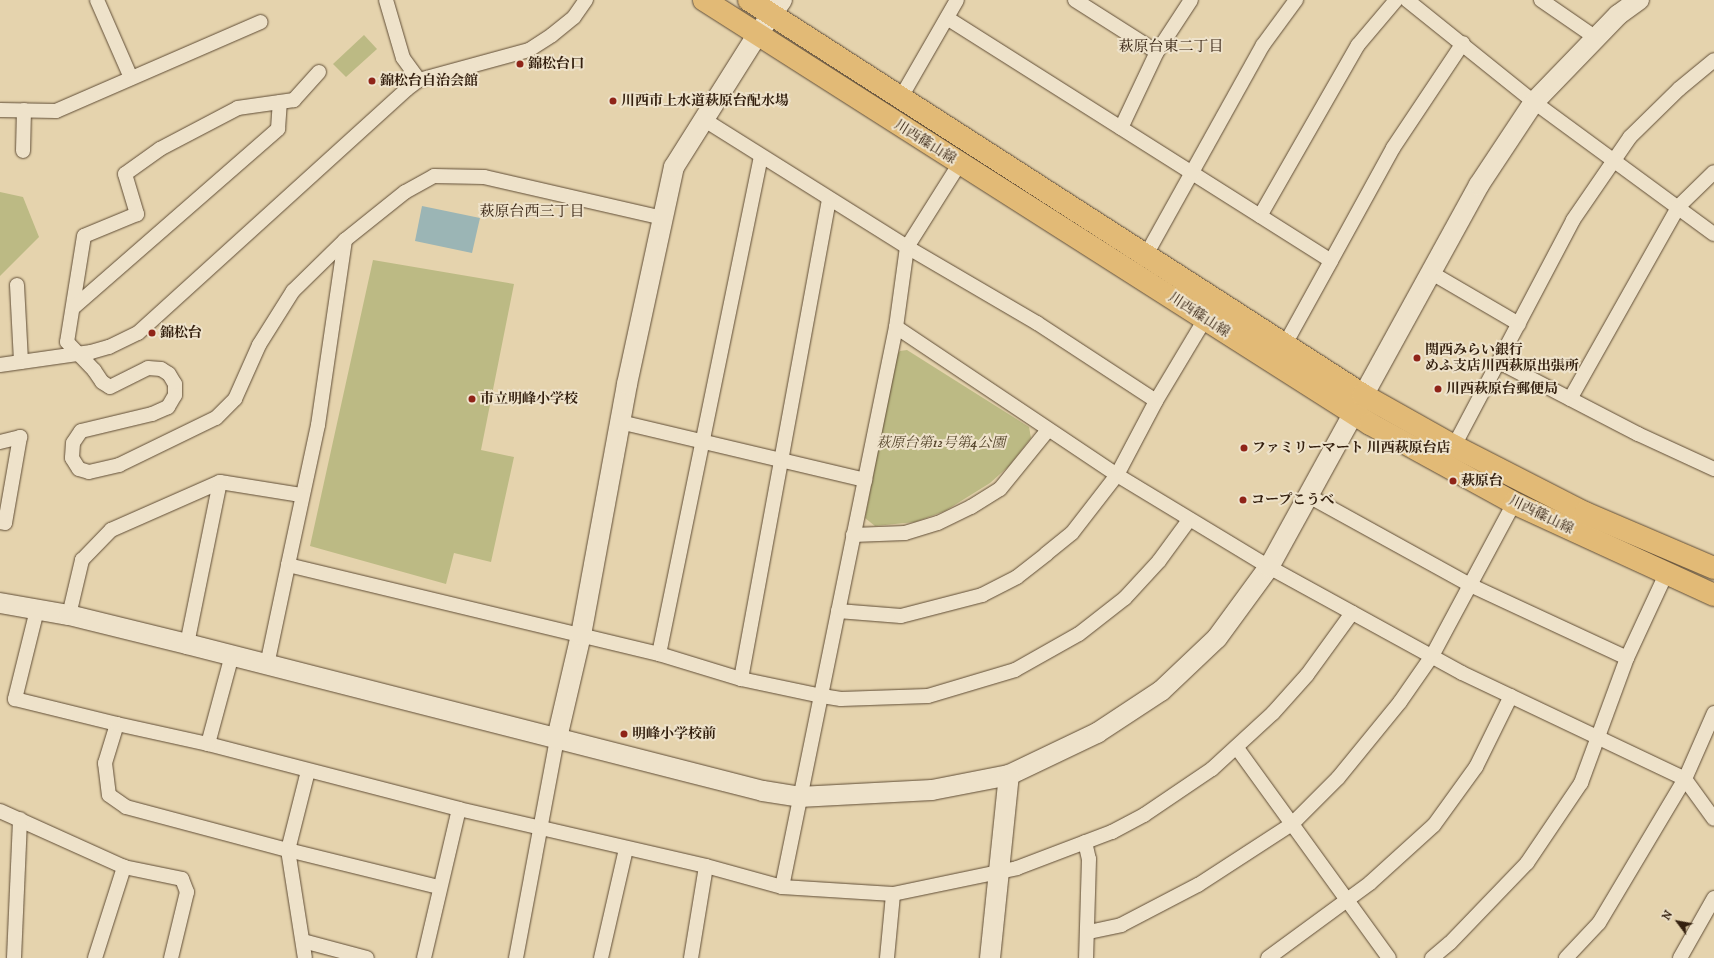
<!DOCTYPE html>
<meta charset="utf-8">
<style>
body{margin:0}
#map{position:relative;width:1714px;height:958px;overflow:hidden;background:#e5d3ad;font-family:"IM FELL DW Pica","Noto Serif JP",serif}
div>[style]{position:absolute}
.green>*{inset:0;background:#bcba84}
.water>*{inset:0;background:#9bb5b5}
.roads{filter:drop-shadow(0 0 1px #604d36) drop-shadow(0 0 1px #604d36)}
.street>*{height:14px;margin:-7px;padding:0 7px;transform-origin:7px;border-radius:7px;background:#eee2ca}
.secondary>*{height:20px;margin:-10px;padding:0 10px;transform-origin:10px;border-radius:10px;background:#eee2ca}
.primary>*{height:22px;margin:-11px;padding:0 11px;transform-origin:11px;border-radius:11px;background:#e2ba76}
.dots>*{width:11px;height:11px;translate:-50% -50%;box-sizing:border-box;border:2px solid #eee2ca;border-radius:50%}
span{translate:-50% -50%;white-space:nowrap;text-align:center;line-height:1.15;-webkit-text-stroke:4px #eee2ca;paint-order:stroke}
.poi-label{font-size:14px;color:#34200f;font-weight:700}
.left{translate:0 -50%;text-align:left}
.street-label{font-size:14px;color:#34200f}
.park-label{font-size:14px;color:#56462c;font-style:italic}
.neighbourhood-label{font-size:15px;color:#34200f}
.north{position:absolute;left:1658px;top:902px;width:40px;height:40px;-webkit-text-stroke:3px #eee2ca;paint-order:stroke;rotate:302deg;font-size:11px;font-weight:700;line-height:16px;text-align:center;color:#34200f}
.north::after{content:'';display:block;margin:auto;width:14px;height:18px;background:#34200f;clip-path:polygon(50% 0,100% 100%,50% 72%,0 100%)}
</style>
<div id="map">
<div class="green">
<div style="clip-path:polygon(364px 35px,377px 49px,346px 77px,333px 64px)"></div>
<div style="clip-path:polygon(0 192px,23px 197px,39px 237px,0 276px)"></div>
<div style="clip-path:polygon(373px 260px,514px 284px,481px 450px,514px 457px,491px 562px,454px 553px,446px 584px,310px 546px)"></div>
<div style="clip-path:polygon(907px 350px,1029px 427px,1031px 438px,1009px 466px,990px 483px,945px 511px,915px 522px,875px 526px,865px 518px,896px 356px,900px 351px)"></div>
</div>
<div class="water">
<div style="clip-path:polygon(422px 206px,480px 218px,472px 253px,415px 241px)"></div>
</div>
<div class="roads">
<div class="street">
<div style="left:97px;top:0;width:85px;rotate:66.4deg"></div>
<div style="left:386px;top:0;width:60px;rotate:73.7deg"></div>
<div style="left:403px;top:58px;width:27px;rotate:54deg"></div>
<div style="left:1075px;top:0;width:97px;rotate:32.4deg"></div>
<div style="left:1407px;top:0;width:163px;rotate:38.8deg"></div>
<div style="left:1534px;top:102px;width:223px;rotate:36.3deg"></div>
<div style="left:1541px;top:0;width:67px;rotate:34.6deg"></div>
<div style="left:947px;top:18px;width:454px;rotate:32.3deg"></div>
<div style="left:1331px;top:261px;width:97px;rotate:118.9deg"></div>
<div style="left:319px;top:72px;width:38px;rotate:132deg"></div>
<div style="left:294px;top:100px;width:57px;rotate:171.9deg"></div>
<div style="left:238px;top:108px;width:88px;rotate:152.3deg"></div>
<div style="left:160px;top:149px;width:43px;rotate:144.5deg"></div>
<div style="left:125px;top:174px;width:42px;rotate:73.3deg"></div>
<div style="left:137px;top:214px;width:57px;rotate:157.5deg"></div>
<div style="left:84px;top:236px;width:107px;rotate:99.1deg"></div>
<div style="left:67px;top:342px;width:39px;rotate:46deg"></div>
<div style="left:94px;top:370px;width:14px;rotate:56deg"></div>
<div style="left:102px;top:382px;width:9px;rotate:32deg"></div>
<div style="left:110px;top:387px;width:42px;rotate:-26.6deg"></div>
<div style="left:148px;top:368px;width:13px;rotate:4deg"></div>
<div style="left:161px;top:369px;width:9px;rotate:32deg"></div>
<div style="left:169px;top:374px;width:12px;rotate:59deg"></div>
<div style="left:175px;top:384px;width:11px;rotate:90deg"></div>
<div style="left:175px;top:395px;width:14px;rotate:120deg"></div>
<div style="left:168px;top:407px;width:17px;rotate:156deg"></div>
<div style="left:152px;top:414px;width:73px;rotate:166.5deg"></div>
<div style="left:81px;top:431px;width:14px;rotate:124deg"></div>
<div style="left:73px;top:443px;width:15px;rotate:94deg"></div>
<div style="left:72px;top:458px;width:13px;rotate:58deg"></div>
<div style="left:79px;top:469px;width:10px;rotate:17deg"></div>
<div style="left:89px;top:472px;width:31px;rotate:-13deg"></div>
<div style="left:119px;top:465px;width:108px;rotate:-25.9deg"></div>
<div style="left:216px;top:418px;width:27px;rotate:-45deg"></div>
<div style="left:235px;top:399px;width:59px;rotate:-66deg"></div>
<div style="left:259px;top:345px;width:64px;rotate:-57.8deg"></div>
<div style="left:293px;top:291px;width:73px;rotate:-44.4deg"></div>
<div style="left:900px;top:99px;width:114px;rotate:-60.1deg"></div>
<div style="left:0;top:110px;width:56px;rotate:1deg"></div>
<div style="left:56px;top:111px;width:223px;rotate:-23.5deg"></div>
<div style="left:703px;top:119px;width:241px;rotate:32.1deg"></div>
<div style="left:907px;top:247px;width:81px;rotate:97.8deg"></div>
<div style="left:896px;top:327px;width:266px;rotate:33.8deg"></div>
<div style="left:1117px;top:475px;width:178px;rotate:31.2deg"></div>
<div style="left:1269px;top:567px;width:220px;rotate:28.8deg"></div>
<div style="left:1462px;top:673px;width:247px;rotate:25.4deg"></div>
<div style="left:1685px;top:779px;width:49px;rotate:54.1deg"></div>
<div style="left:1121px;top:128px;width:84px;rotate:-64.7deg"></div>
<div style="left:1157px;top:52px;width:62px;rotate:-56.8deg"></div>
<div style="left:23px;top:151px;width:41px;rotate:-88.6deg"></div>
<div style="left:960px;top:163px;width:99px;rotate:122.2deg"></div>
<div style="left:907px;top:247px;width:151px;rotate:30.3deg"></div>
<div style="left:1037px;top:323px;width:142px;rotate:33.2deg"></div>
<div style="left:1260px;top:216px;width:197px;rotate:-60.2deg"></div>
<div style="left:1358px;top:45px;width:59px;rotate:-49.8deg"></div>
<div style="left:663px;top:218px;width:184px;rotate:-167.1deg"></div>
<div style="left:484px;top:177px;width:50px;rotate:-178.9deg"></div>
<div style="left:434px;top:176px;width:33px;rotate:151deg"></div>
<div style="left:405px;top:192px;width:77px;rotate:141.3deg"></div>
<div style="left:345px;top:240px;width:187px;rotate:98.3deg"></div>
<div style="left:318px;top:425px;width:143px;rotate:102.1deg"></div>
<div style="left:288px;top:565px;width:382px;rotate:13.5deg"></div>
<div style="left:659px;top:654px;width:86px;rotate:17deg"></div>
<div style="left:741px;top:679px;width:83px;rotate:11.9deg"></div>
<div style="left:822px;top:696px;width:19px;rotate:9deg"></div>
<div style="left:841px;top:699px;width:87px;rotate:-2deg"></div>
<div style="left:928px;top:696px;width:91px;rotate:-16.6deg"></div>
<div style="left:1015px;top:670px;width:73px;rotate:-29.4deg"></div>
<div style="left:1079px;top:634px;width:58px;rotate:-38deg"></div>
<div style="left:1125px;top:598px;width:50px;rotate:-47.4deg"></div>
<div style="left:1159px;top:561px;width:51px;rotate:-53.8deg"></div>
<div style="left:1146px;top:255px;width:240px;rotate:-60.9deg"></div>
<div style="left:1263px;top:45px;width:56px;rotate:-53.7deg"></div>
<div style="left:1331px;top:261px;width:129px;rotate:-61.2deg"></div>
<div style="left:1393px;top:148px;width:126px;rotate:-56.3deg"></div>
<div style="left:1430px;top:272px;width:103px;rotate:30.3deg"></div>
<div style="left:17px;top:285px;width:77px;rotate:87deg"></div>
<div style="left:74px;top:307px;width:271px;rotate:-41.1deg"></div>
<div style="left:278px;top:129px;width:27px;rotate:-86deg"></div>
<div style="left:1499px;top:362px;width:157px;rotate:27.4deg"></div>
<div style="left:1638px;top:434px;width:84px;rotate:24.7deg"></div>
<div style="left:0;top:365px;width:92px;rotate:-8.1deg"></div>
<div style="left:91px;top:352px;width:19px;rotate:-16deg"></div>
<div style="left:109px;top:347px;width:32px;rotate:-26deg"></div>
<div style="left:138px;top:333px;width:363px;rotate:-42.2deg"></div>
<div style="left:407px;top:89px;width:15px;rotate:-37deg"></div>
<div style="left:419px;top:80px;width:114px;rotate:-15.3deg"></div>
<div style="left:529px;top:50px;width:27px;rotate:-33deg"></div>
<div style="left:552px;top:35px;width:28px;rotate:-39deg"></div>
<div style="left:574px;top:17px;width:21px;rotate:-55deg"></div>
<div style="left:1570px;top:399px;width:220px;rotate:-60.6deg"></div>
<div style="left:1678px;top:207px;width:50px;rotate:-44.2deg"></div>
<div style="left:620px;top:422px;width:252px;rotate:13.3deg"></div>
<div style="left:0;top:442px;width:21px;rotate:-14deg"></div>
<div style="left:20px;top:437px;width:87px;rotate:99.9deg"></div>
<div style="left:5px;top:523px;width:5px;rotate:-169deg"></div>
<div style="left:1454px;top:446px;width:255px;rotate:-62.2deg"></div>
<div style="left:1573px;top:220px;width:101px;rotate:-55.5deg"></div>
<div style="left:1630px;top:137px;width:69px;rotate:-44.4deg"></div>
<div style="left:1679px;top:89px;width:45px;rotate:-39.6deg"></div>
<div style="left:1307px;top:495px;width:186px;rotate:28.9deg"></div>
<div style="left:1470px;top:585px;width:173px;rotate:24.9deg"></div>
<div style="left:1627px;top:658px;width:93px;rotate:-65.1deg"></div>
<div style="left:853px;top:535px;width:52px;rotate:-2.2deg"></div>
<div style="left:905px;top:533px;width:34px;rotate:-17deg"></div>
<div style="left:938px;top:523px;width:37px;rotate:-26deg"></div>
<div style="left:971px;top:507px;width:34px;rotate:-32deg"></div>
<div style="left:1000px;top:489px;width:76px;rotate:-50.9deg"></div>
<div style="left:37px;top:610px;width:92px;rotate:103.9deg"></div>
<div style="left:15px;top:699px;width:105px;rotate:13.8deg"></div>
<div style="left:117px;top:724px;width:41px;rotate:107.1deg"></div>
<div style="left:105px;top:763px;width:32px;rotate:83deg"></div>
<div style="left:109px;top:795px;width:21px;rotate:35deg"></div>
<div style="left:126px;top:807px;width:168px;rotate:14.9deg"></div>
<div style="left:288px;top:850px;width:109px;rotate:81.1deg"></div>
<div style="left:838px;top:611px;width:63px;rotate:4.5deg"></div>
<div style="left:901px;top:616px;width:84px;rotate:-14.5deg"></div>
<div style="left:982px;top:595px;width:39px;rotate:-27deg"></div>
<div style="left:1017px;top:577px;width:37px;rotate:-38deg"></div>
<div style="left:1046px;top:554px;width:33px;rotate:-39deg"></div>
<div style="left:1072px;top:533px;width:73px;rotate:-52.2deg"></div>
<div style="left:1117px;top:475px;width:84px;rotate:-62.2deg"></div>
<div style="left:1156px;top:401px;width:96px;rotate:-59.1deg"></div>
<div style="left:69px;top:615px;width:57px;rotate:-76.7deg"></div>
<div style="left:82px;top:560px;width:42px;rotate:-46deg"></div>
<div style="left:111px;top:530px;width:119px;rotate:-23.8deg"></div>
<div style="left:220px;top:482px;width:82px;rotate:9.1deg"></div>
<div style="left:187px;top:644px;width:165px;rotate:-78.5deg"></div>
<div style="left:659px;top:654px;width:508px;rotate:-78.42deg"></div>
<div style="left:267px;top:665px;width:102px;rotate:-78.1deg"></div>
<div style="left:741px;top:679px;width:488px;rotate:-79.6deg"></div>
<div style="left:117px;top:724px;width:93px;rotate:12.4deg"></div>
<div style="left:208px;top:744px;width:259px;rotate:14.5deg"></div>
<div style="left:459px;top:809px;width:253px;rotate:13deg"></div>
<div style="left:706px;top:866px;width:79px;rotate:15.4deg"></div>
<div style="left:782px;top:887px;width:111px;rotate:3.6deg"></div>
<div style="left:893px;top:894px;width:127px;rotate:-11.8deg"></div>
<div style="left:1017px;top:868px;width:102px;rotate:-20.8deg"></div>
<div style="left:1112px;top:832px;width:36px;rotate:-28deg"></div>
<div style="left:1144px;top:815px;width:82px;rotate:-34.1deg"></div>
<div style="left:1212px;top:769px;width:83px;rotate:-42.6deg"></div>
<div style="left:1273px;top:713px;width:51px;rotate:-48.2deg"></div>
<div style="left:1307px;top:675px;width:77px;rotate:-54deg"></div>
<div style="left:208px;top:744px;width:92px;rotate:-74.9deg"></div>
<div style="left:1237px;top:748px;width:259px;rotate:54.1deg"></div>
<div style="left:308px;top:771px;width:81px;rotate:104.2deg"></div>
<div style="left:288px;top:850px;width:155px;rotate:13.8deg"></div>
<div style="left:0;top:811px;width:136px;rotate:24.3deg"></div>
<div style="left:124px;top:867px;width:59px;rotate:11.7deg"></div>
<div style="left:182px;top:879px;width:14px;rotate:69deg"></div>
<div style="left:187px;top:892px;width:68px;rotate:103.6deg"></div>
<div style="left:1085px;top:842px;width:17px;rotate:77deg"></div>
<div style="left:1089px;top:859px;width:99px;rotate:91.7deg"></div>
<div style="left:782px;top:887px;width:571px;rotate:-78.49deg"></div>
<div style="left:1089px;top:932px;width:33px;rotate:-12deg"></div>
<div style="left:1121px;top:925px;width:87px;rotate:-27.5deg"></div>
<div style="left:1198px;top:885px;width:112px;rotate:-33deg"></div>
<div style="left:1292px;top:824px;width:65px;rotate:-45deg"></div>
<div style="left:1338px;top:778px;width:98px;rotate:-50.8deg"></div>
<div style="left:1400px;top:702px;width:56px;rotate:-55.2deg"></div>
<div style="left:1432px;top:656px;width:174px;rotate:-61.8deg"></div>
<div style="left:303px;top:941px;width:66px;rotate:14.9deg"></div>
<div style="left:14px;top:958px;width:139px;rotate:-87.5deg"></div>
<div style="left:95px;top:958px;width:96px;rotate:-72.3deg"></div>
<div style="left:424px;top:958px;width:153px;rotate:-76.8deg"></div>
<div style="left:516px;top:958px;width:224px;rotate:-79.4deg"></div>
<div style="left:601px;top:958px;width:112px;rotate:-77.1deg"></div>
<div style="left:691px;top:958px;width:93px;rotate:-80.7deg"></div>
<div style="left:887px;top:958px;width:64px;rotate:-84.6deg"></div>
<div style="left:1268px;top:958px;width:127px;rotate:-36.3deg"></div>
<div style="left:1370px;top:883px;width:86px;rotate:-42.2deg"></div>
<div style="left:1434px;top:825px;width:72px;rotate:-54.1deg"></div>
<div style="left:1476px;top:767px;width:79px;rotate:-63.8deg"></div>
<div style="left:1432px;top:958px;width:23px;rotate:-40deg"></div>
<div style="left:1450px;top:943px;width:111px;rotate:-46.1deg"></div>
<div style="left:1527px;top:863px;width:97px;rotate:-56deg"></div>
<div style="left:1581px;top:783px;width:133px;rotate:-69.8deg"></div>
<div style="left:1566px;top:958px;width:48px;rotate:-46.7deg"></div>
<div style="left:1599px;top:923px;width:168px;rotate:-59.2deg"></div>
<div style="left:1685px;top:779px;width:72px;rotate:-66.3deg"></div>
<div style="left:1680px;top:958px;width:69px;rotate:-60.5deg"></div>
</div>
<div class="secondary">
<div style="left:0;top:603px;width:70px;rotate:9.9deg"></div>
<div style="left:69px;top:615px;width:122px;rotate:13.8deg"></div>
<div style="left:187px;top:644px;width:594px;rotate:14.32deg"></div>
<div style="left:763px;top:791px;width:36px;rotate:9deg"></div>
<div style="left:799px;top:797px;width:133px;rotate:-3deg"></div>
<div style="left:932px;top:790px;width:78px;rotate:-11deg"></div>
<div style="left:1009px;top:775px;width:98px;rotate:-25.5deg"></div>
<div style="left:1097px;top:733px;width:77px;rotate:-33.3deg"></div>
<div style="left:1161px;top:691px;width:77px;rotate:-43.4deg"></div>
<div style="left:1217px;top:638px;width:88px;rotate:-53.8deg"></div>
<div style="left:1269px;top:567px;width:436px;rotate:-61.2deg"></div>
<div style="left:1479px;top:185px;width:100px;rotate:-56.5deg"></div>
<div style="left:1534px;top:102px;width:121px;rotate:-46deg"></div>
<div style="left:1618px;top:15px;width:26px;rotate:-36deg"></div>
<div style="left:557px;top:738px;width:106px;rotate:-76.9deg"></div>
<div style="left:581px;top:635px;width:255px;rotate:-79.6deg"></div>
<div style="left:627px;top:384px;width:222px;rotate:-77.8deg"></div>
<div style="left:674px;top:167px;width:156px;rotate:-57.8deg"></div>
<div style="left:757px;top:35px;width:43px;rotate:-54.5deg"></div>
<div style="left:990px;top:958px;width:184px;rotate:-84.1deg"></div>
</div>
<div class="primary">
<div style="left:704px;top:0;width:790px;rotate:32.48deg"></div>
<div style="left:1370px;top:424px;width:164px;rotate:28.7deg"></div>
<div style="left:1514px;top:503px;width:220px;rotate:24.7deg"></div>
<div style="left:749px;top:0;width:730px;rotate:32.75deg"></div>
<div style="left:1363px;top:395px;width:104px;rotate:29.3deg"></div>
<div style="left:1454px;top:446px;width:147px;rotate:27.1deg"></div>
<div style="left:1585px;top:513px;width:140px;rotate:23.1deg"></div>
</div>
</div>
<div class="dots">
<div style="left:520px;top:64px;background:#8f2418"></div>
<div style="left:372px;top:81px;background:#8f2418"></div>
<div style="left:613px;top:101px;background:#8f2418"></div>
<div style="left:152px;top:333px;background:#8f2418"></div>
<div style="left:1417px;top:358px;background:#8f2418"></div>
<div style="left:1438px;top:389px;background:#8f2418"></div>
<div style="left:472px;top:399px;background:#8f2418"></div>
<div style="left:1244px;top:448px;background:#8f2418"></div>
<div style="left:1453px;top:481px;background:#8f2418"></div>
<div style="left:1243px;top:500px;background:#8f2418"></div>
<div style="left:624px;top:734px;background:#8f2418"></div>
</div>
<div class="poi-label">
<span class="left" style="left:528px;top:64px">錦松台口</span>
<span class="left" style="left:380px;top:81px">錦松台自治会館</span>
<span class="left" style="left:621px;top:101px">川西市上水道萩原台配水場</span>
<span class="left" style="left:160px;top:333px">錦松台</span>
<span class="left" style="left:1425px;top:358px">関西みらい銀行<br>めふ支店川西萩原出張所</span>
<span class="left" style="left:1446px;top:389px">川西萩原台郵便局</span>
<span class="left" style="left:480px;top:399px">市立明峰小学校</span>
<span class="left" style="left:1252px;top:448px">ファミリーマート 川西萩原台店</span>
<span class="left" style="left:1461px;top:481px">萩原台</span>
<span class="left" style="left:1251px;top:500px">コープこうべ</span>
<span class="left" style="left:632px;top:734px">明峰小学校前</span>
</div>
<div class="street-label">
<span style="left:925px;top:142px;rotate:32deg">川西篠山線</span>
<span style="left:1199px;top:315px;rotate:33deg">川西篠山線</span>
<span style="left:1541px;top:515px;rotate:26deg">川西篠山線</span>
</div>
<div class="park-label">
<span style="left:941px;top:443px">萩原台第12号第4公園</span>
</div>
<div class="neighbourhood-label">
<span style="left:1171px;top:47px">萩原台東二丁目</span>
<span style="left:532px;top:212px">萩原台西三丁目</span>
</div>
<div class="north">N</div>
</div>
